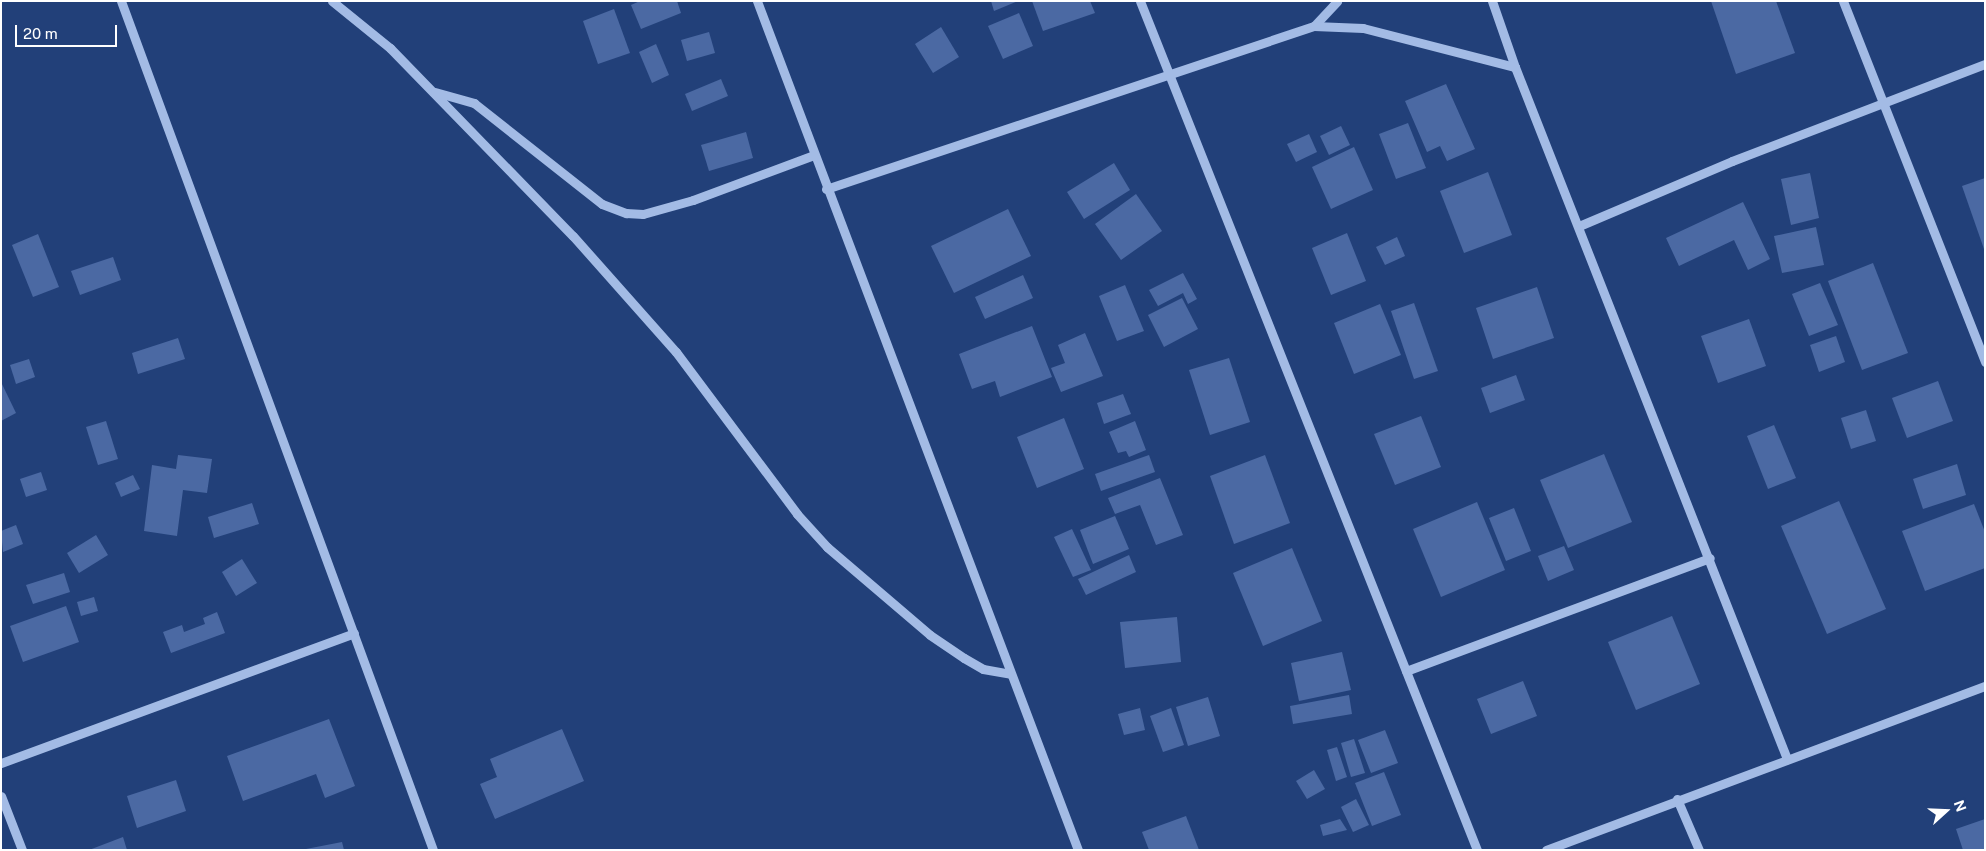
<!DOCTYPE html>
<style>
body{margin:0}
#map{position:relative;width:1986px;height:851px;overflow:hidden;background:#224079;font-family:"Public Sans",sans-serif}
div>[style]{position:absolute}
.building>*{inset:0;background:#4b69a3}
.minor>*{height:9px;margin:-4.5px;padding:0 4.5px;transform-origin:4.5px;border-radius:4.5px;background:#a3bbe5}
span{translate:-50% -50%;white-space:nowrap;text-align:center;line-height:1.15;-webkit-text-stroke:4.5px #224079;paint-order:stroke}
.frame{position:absolute;inset:0;border:2px solid #fff;pointer-events:none}
.north{position:absolute;left:1921px;top:786px;width:50px;height:50px;-webkit-text-stroke:4px #224079;paint-order:stroke;rotate:70deg;font-size:14px;font-weight:700;line-height:20px;text-align:center;color:#fff}
.north::after{content:'';display:block;margin:auto;width:18px;height:22px;background:#fff;clip-path:polygon(50% 0,100% 100%,50% 72%,0 100%)}
.scale{position:absolute;left:15px;top:25px;width:102px;height:22px;box-sizing:border-box;border:2px solid #fff;border-top:0;padding-left:6px;font-size:15px;line-height:18px;white-space:nowrap;color:#fff;-webkit-text-stroke:4px #224079;paint-order:stroke}
</style>
<div id="map">
<div class="building">
<div style="clip-path:polygon(640px 1px,677px 1px,681px 13px,641px 29px,631px 5px)"></div>
<div style="clip-path:polygon(991px 1px,1018px 1px,994px 11px)"></div>
<div style="clip-path:polygon(1032px 1px,1090px 1px,1095px 13px,1043px 31px)"></div>
<div style="clip-path:polygon(1711px 1px,1776px 1px,1795px 53px,1736px 74px)"></div>
<div style="clip-path:polygon(614px 9px,630px 53px,598px 64px,583px 21px)"></div>
<div style="clip-path:polygon(1019px 13px,1033px 46px,1003px 59px,988px 26px)"></div>
<div style="clip-path:polygon(941px 27px,959px 57px,933px 73px,915px 44px)"></div>
<div style="clip-path:polygon(709px 32px,715px 53px,687px 61px,681px 40px)"></div>
<div style="clip-path:polygon(656px 44px,669px 75px,652px 83px,639px 52px)"></div>
<div style="clip-path:polygon(721px 79px,728px 96px,692px 111px,685px 94px)"></div>
<div style="clip-path:polygon(1446px 84px,1475px 149px,1447px 161px,1440px 146px,1427px 152px,1405px 101px)"></div>
<div style="clip-path:polygon(1408px 123px,1426px 168px,1396px 179px,1379px 134px)"></div>
<div style="clip-path:polygon(1341px 126px,1350px 145px,1329px 155px,1320px 136px)"></div>
<div style="clip-path:polygon(746px 132px,753px 158px,709px 171px,701px 145px)"></div>
<div style="clip-path:polygon(1309px 134px,1317px 152px,1296px 162px,1287px 144px)"></div>
<div style="clip-path:polygon(1354px 147px,1373px 190px,1331px 209px,1312px 167px)"></div>
<div style="clip-path:polygon(1114px 163px,1130px 190px,1084px 219px,1067px 192px)"></div>
<div style="clip-path:polygon(1488px 172px,1512px 235px,1464px 253px,1440px 191px)"></div>
<div style="clip-path:polygon(1810px 173px,1819px 218px,1791px 225px,1781px 179px)"></div>
<div style="clip-path:polygon(1985px 178px,1985px 249px,1984px 249px,1962px 186px)"></div>
<div style="clip-path:polygon(1136px 194px,1162px 231px,1121px 260px,1095px 224px)"></div>
<div style="clip-path:polygon(1743px 202px,1770px 259px,1748px 270px,1734px 240px,1679px 266px,1666px 238px)"></div>
<div style="clip-path:polygon(1008px 209px,1031px 256px,954px 293px,931px 246px)"></div>
<div style="clip-path:polygon(1816px 227px,1824px 265px,1782px 273px,1774px 236px)"></div>
<div style="clip-path:polygon(1347px 233px,1366px 281px,1331px 295px,1312px 248px)"></div>
<div style="clip-path:polygon(38px 234px,59px 287px,33px 297px,12px 245px)"></div>
<div style="clip-path:polygon(1397px 237px,1405px 256px,1385px 265px,1376px 247px)"></div>
<div style="clip-path:polygon(113px 257px,121px 280px,80px 295px,71px 271px)"></div>
<div style="clip-path:polygon(1873px 263px,1908px 353px,1862px 370px,1828px 281px)"></div>
<div style="clip-path:polygon(1183px 273px,1197px 299px,1188px 304px,1183px 293px,1158px 306px,1149px 290px)"></div>
<div style="clip-path:polygon(1023px 275px,1033px 298px,985px 319px,975px 297px)"></div>
<div style="clip-path:polygon(1820px 283px,1838px 325px,1809px 336px,1792px 294px)"></div>
<div style="clip-path:polygon(1125px 285px,1144px 331px,1117px 341px,1099px 296px)"></div>
<div style="clip-path:polygon(1537px 287px,1554px 338px,1493px 359px,1476px 308px)"></div>
<div style="clip-path:polygon(1182px 298px,1198px 329px,1164px 347px,1148px 315px)"></div>
<div style="clip-path:polygon(1414px 303px,1438px 371px,1414px 379px,1391px 311px)"></div>
<div style="clip-path:polygon(1380px 304px,1401px 355px,1354px 374px,1334px 323px)"></div>
<div style="clip-path:polygon(1749px 319px,1766px 366px,1718px 383px,1701px 336px)"></div>
<div style="clip-path:polygon(1032px 326px,1052px 377px,1000px 397px,995px 381px,972px 389px,959px 354px)"></div>
<div style="clip-path:polygon(1085px 333px,1103px 376px,1061px 392px,1051px 368px,1065px 363px,1058px 345px)"></div>
<div style="clip-path:polygon(1836px 336px,1845px 362px,1819px 372px,1810px 345px)"></div>
<div style="clip-path:polygon(178px 338px,185px 359px,138px 374px,132px 353px)"></div>
<div style="clip-path:polygon(1229px 358px,1250px 422px,1210px 435px,1189px 370px)"></div>
<div style="clip-path:polygon(29px 359px,35px 377px,16px 384px,10px 365px)"></div>
<div style="clip-path:polygon(1516px 375px,1525px 400px,1490px 413px,1481px 388px)"></div>
<div style="clip-path:polygon(1938px 381px,1953px 421px,1907px 438px,1892px 398px)"></div>
<div style="clip-path:polygon(1px 382px,16px 413px,1px 421px)"></div>
<div style="clip-path:polygon(1123px 394px,1131px 414px,1104px 424px,1097px 403px)"></div>
<div style="clip-path:polygon(1866px 410px,1876px 441px,1851px 449px,1841px 418px)"></div>
<div style="clip-path:polygon(1421px 416px,1441px 467px,1395px 485px,1374px 434px)"></div>
<div style="clip-path:polygon(1064px 418px,1084px 469px,1037px 488px,1017px 437px)"></div>
<div style="clip-path:polygon(106px 421px,118px 459px,98px 465px,86px 427px)"></div>
<div style="clip-path:polygon(1135px 421px,1146px 450px,1129px 457px,1126px 451px,1118px 453px,1109px 432px)"></div>
<div style="clip-path:polygon(1774px 425px,1796px 478px,1768px 489px,1747px 436px)"></div>
<div style="clip-path:polygon(1604px 454px,1632px 522px,1568px 548px,1540px 480px)"></div>
<div style="clip-path:polygon(178px 455px,212px 459px,207px 493px,183px 490px,177px 536px,144px 531px,152px 465px,176px 469px)"></div>
<div style="clip-path:polygon(1149px 455px,1155px 472px,1101px 491px,1095px 474px)"></div>
<div style="clip-path:polygon(1265px 455px,1290px 523px,1234px 544px,1210px 476px)"></div>
<div style="clip-path:polygon(1957px 464px,1966px 495px,1923px 509px,1913px 479px)"></div>
<div style="clip-path:polygon(41px 472px,47px 490px,26px 497px,20px 479px)"></div>
<div style="clip-path:polygon(133px 475px,140px 489px,121px 497px,115px 483px)"></div>
<div style="clip-path:polygon(1160px 478px,1183px 535px,1156px 545px,1140px 505px,1115px 514px,1108px 498px)"></div>
<div style="clip-path:polygon(1839px 501px,1886px 609px,1827px 634px,1781px 526px)"></div>
<div style="clip-path:polygon(1477px 502px,1505px 570px,1441px 597px,1413px 529px)"></div>
<div style="clip-path:polygon(252px 503px,259px 524px,214px 538px,208px 517px)"></div>
<div style="clip-path:polygon(1974px 504px,1985px 532px,1985px 568px,1925px 591px,1902px 531px)"></div>
<div style="clip-path:polygon(1514px 508px,1531px 551px,1506px 561px,1489px 518px)"></div>
<div style="clip-path:polygon(1115px 516px,1129px 549px,1093px 564px,1080px 530px)"></div>
<div style="clip-path:polygon(16px 525px,23px 544px,3px 552px,1px 531px)"></div>
<div style="clip-path:polygon(1072px 529px,1091px 570px,1073px 577px,1054px 537px)"></div>
<div style="clip-path:polygon(96px 535px,108px 555px,79px 573px,67px 553px)"></div>
<div style="clip-path:polygon(1564px 546px,1574px 570px,1548px 581px,1538px 556px)"></div>
<div style="clip-path:polygon(1292px 548px,1322px 621px,1263px 646px,1233px 573px)"></div>
<div style="clip-path:polygon(1129px 555px,1136px 572px,1086px 595px,1078px 579px)"></div>
<div style="clip-path:polygon(242px 559px,257px 583px,236px 596px,222px 572px)"></div>
<div style="clip-path:polygon(64px 573px,70px 592px,33px 604px,26px 585px)"></div>
<div style="clip-path:polygon(94px 597px,98px 611px,81px 616px,77px 602px)"></div>
<div style="clip-path:polygon(66px 606px,79px 642px,23px 662px,10px 626px)"></div>
<div style="clip-path:polygon(217px 612px,225px 633px,171px 653px,163px 632px,182px 625px,184px 632px,205px 624px,203px 618px)"></div>
<div style="clip-path:polygon(1672px 616px,1700px 684px,1636px 710px,1608px 642px)"></div>
<div style="clip-path:polygon(1177px 617px,1181px 662px,1125px 668px,1120px 622px)"></div>
<div style="clip-path:polygon(1342px 652px,1351px 690px,1299px 701px,1291px 663px)"></div>
<div style="clip-path:polygon(1523px 681px,1537px 716px,1491px 734px,1477px 699px)"></div>
<div style="clip-path:polygon(1349px 695px,1352px 714px,1293px 724px,1290px 706px)"></div>
<div style="clip-path:polygon(1208px 697px,1220px 736px,1188px 746px,1176px 707px)"></div>
<div style="clip-path:polygon(1140px 708px,1145px 730px,1124px 735px,1118px 714px)"></div>
<div style="clip-path:polygon(1171px 708px,1184px 745px,1163px 752px,1150px 716px)"></div>
<div style="clip-path:polygon(329px 719px,355px 786px,325px 798px,316px 774px,243px 801px,227px 756px)"></div>
<div style="clip-path:polygon(562px 729px,584px 781px,495px 819px,480px 784px,497px 777px,490px 759px)"></div>
<div style="clip-path:polygon(1385px 730px,1398px 763px,1371px 773px,1358px 740px)"></div>
<div style="clip-path:polygon(1354px 739px,1365px 773px,1351px 777px,1341px 743px)"></div>
<div style="clip-path:polygon(1337px 747px,1347px 777px,1336px 781px,1327px 750px)"></div>
<div style="clip-path:polygon(1314px 770px,1325px 789px,1307px 799px,1296px 781px)"></div>
<div style="clip-path:polygon(1384px 772px,1401px 815px,1372px 826px,1355px 783px)"></div>
<div style="clip-path:polygon(176px 780px,186px 811px,137px 828px,127px 796px)"></div>
<div style="clip-path:polygon(1356px 799px,1369px 825px,1353px 832px,1341px 807px)"></div>
<div style="clip-path:polygon(1186px 816px,1199px 850px,1149px 850px,1142px 832px)"></div>
<div style="clip-path:polygon(1340px 819px,1347px 830px,1323px 836px,1320px 825px)"></div>
<div style="clip-path:polygon(1985px 819px,1985px 850px,1963px 850px,1956px 829px)"></div>
<div style="clip-path:polygon(123px 837px,127px 850px,89px 850px)"></div>
<div style="clip-path:polygon(342px 842px,344px 850px,307px 850px,306px 849px)"></div>
</div>
<div class="minor">
<div style="left:121px;top:1px;width:905px;rotate:69.82deg"></div>
<div style="left:332px;top:1px;width:75px;rotate:39deg"></div>
<div style="left:390px;top:48px;width:262px;rotate:45.8deg"></div>
<div style="left:573px;top:236px;width:155px;rotate:48.4deg"></div>
<div style="left:676px;top:352px;width:202px;rotate:53.2deg"></div>
<div style="left:797px;top:514px;width:45px;rotate:47.7deg"></div>
<div style="left:827px;top:547px;width:135px;rotate:40.5deg"></div>
<div style="left:930px;top:635px;width:41px;rotate:34.1deg"></div>
<div style="left:964px;top:658px;width:22px;rotate:30deg"></div>
<div style="left:983px;top:669px;width:28px;rotate:10deg"></div>
<div style="left:757px;top:1px;width:908px;rotate:69.29deg"></div>
<div style="left:1140px;top:1px;width:913px;rotate:68.35deg"></div>
<div style="left:1492px;top:1px;width:70px;rotate:70.8deg"></div>
<div style="left:1515px;top:67px;width:744px;rotate:68.54deg"></div>
<div style="left:1843px;top:1px;width:388px;rotate:68.5deg"></div>
<div style="left:1314px;top:26px;width:34px;rotate:-47deg"></div>
<div style="left:435px;top:92px;width:41px;rotate:15.8deg"></div>
<div style="left:474px;top:103px;width:163px;rotate:38.3deg"></div>
<div style="left:602px;top:204px;width:26px;rotate:21deg"></div>
<div style="left:626px;top:213px;width:17px;rotate:3deg"></div>
<div style="left:643px;top:214px;width:52px;rotate:-15.6deg"></div>
<div style="left:693px;top:200px;width:129px;rotate:-20.4deg"></div>
<div style="left:826px;top:189px;width:515px;rotate:-18.47deg"></div>
<div style="left:1314px;top:26px;width:49px;rotate:2.3deg"></div>
<div style="left:1363px;top:28px;width:157px;rotate:14.4deg"></div>
<div style="left:1579px;top:226px;width:166px;rotate:-23deg"></div>
<div style="left:1732px;top:161px;width:271px;rotate:-21deg"></div>
<div style="left:1406px;top:671px;width:324px;rotate:-20.4deg"></div>
<div style="left:1px;top:763px;width:376px;rotate:-20.2deg"></div>
<div style="left:1px;top:796px;width:58px;rotate:68.7deg"></div>
<div style="left:1677px;top:799px;width:56px;rotate:66.7deg"></div>
<div style="left:1546px;top:850px;width:469px;rotate:-20.5deg"></div>
</div>
<div class="frame"></div>
<div class="north">N</div>
<div class="scale">20 m</div>
</div>
